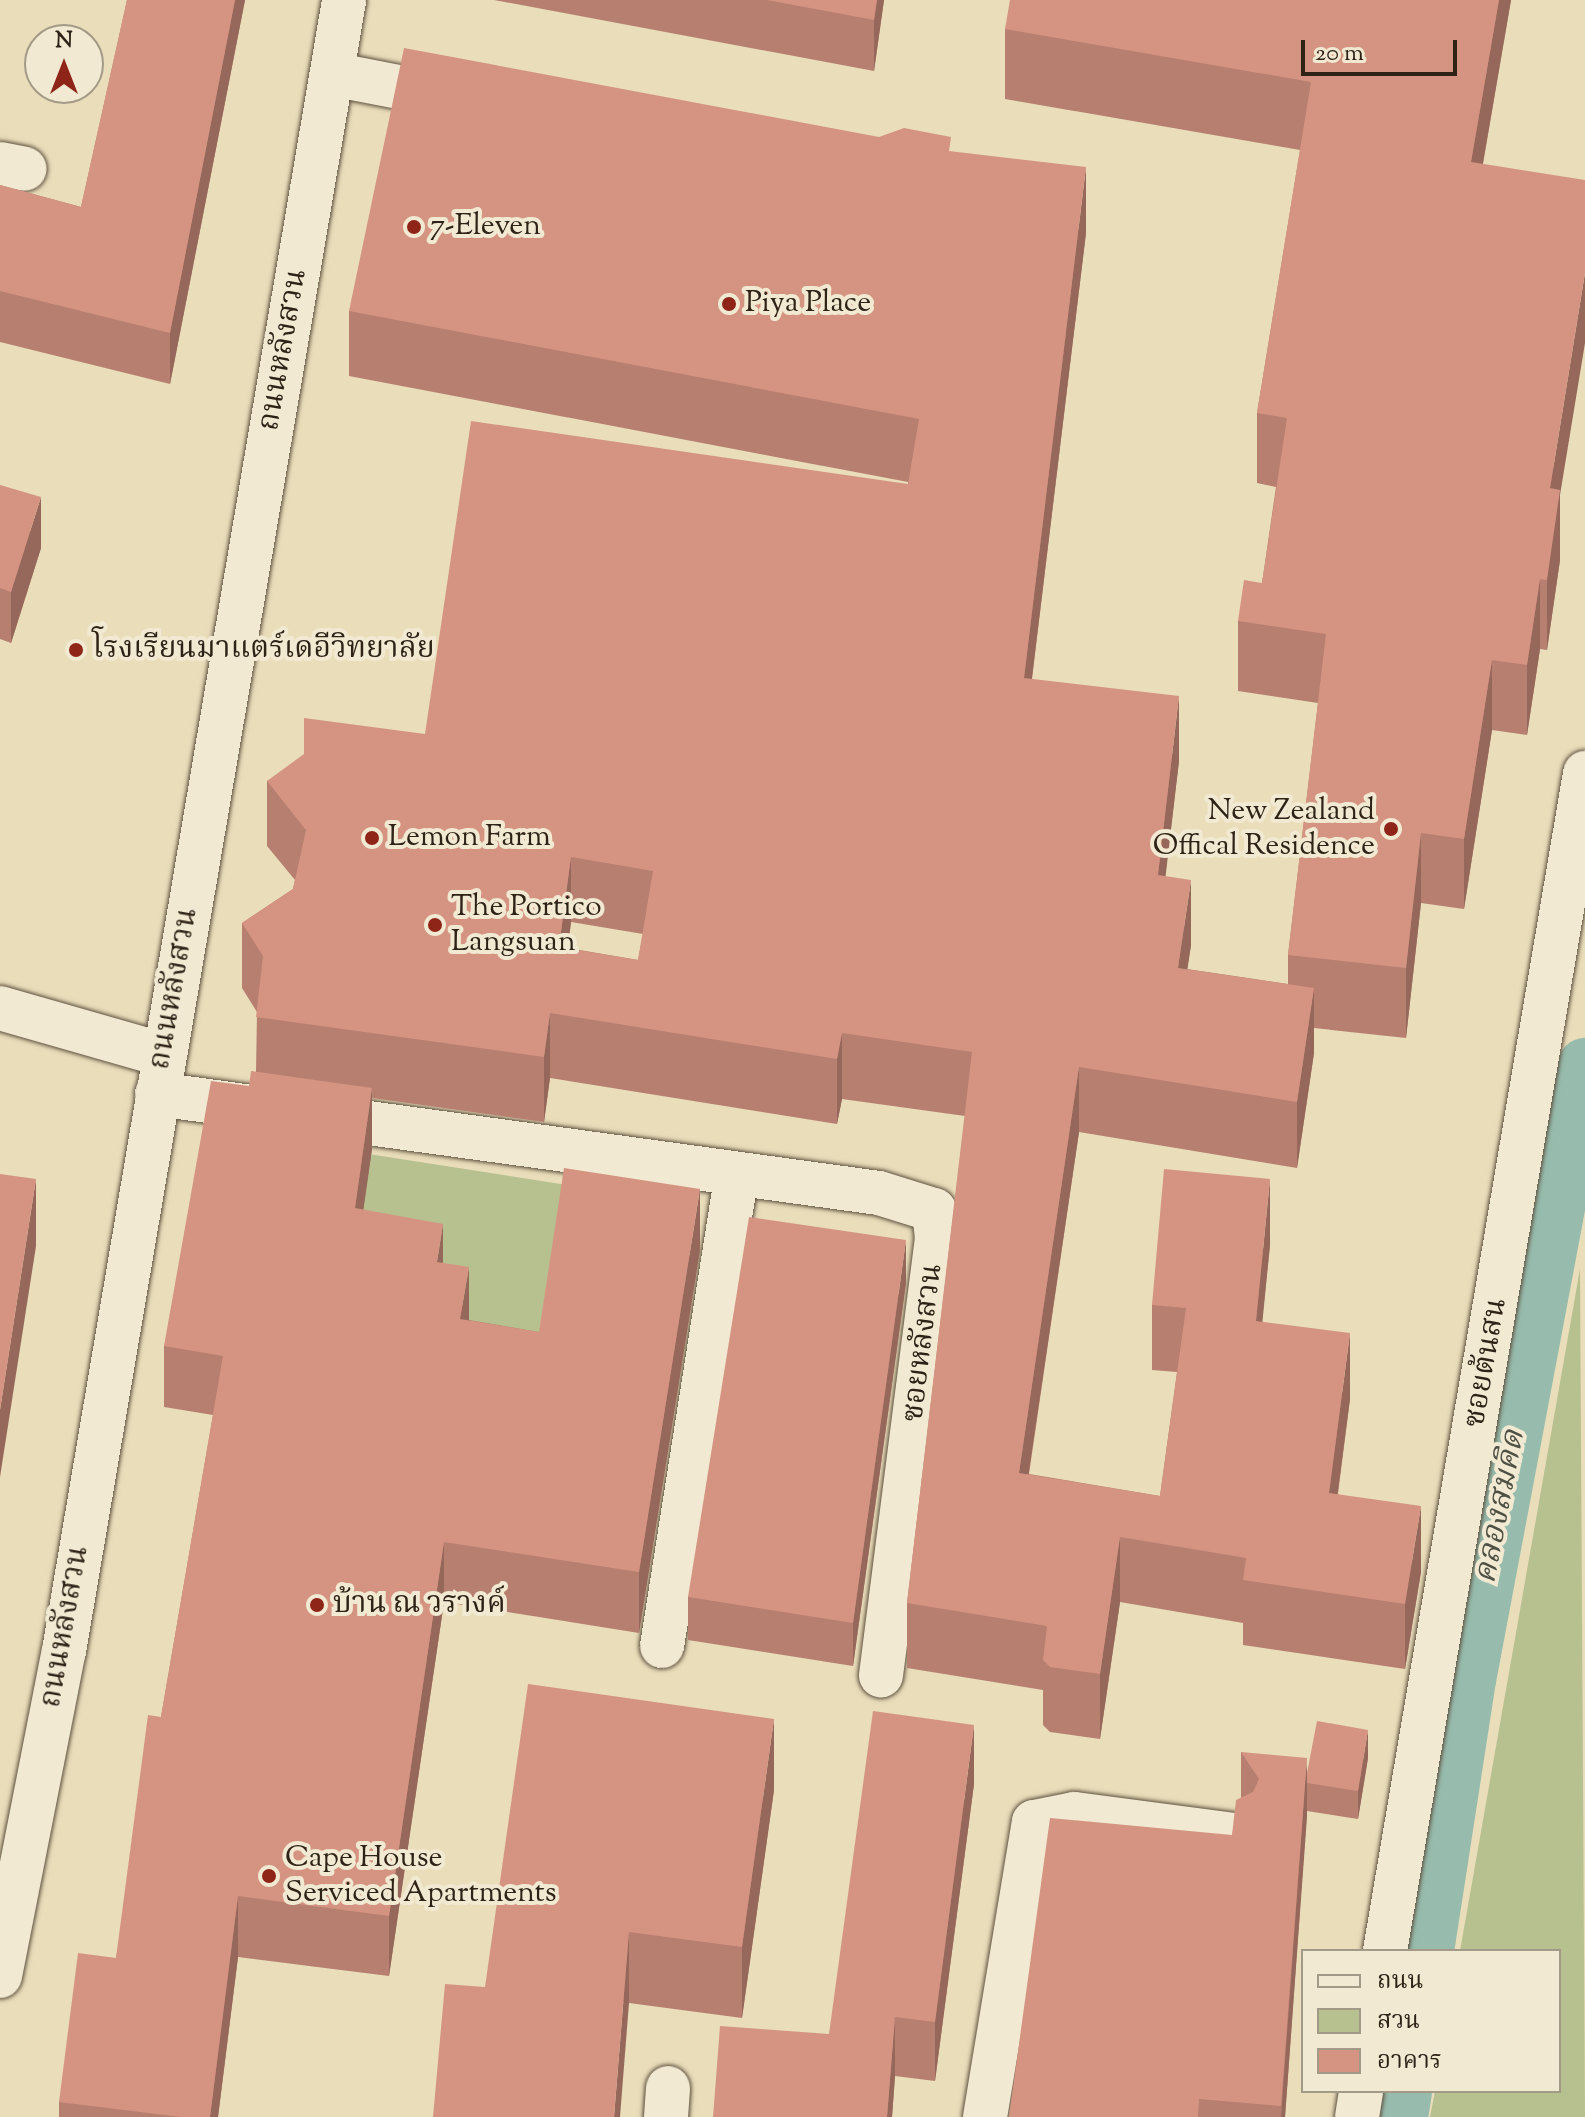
<!DOCTYPE html>
<meta charset="utf-8">
<style>
body{margin:0}
#map{position:relative;width:1585px;height:2117px;overflow:hidden;background:#e9ddba;font-family:"Sorts Mill Goudy","Noto Serif Thai",serif}
div>[style]{position:absolute}
.green>*{inset:0;background:#b7c08f}
.canal>*{height:54px;margin:-27px;padding:0 27px;transform-origin:27px;border-radius:27px;background:#97bcad}
.roads{filter:drop-shadow(0 0 2px #5e5140) drop-shadow(0 0 2px #5e5140)}
.minor>*{height:44px;margin:-22px;padding:0 22px;transform-origin:22px;border-radius:22px;background:#f1e9d2}
.wall>*{inset:0;background:#b77f70}
.shaded-wall>*{inset:0;background:#95685b}
.building>*{inset:0;background:#d59482}
.dots>*{width:22px;height:22px;translate:-50% -50%;box-sizing:border-box;border:4px solid #f1e9d2;border-radius:50%}
span{translate:-50% -50%;white-space:nowrap;text-align:center;line-height:1.15;-webkit-text-stroke:8px #f1e9d2;paint-order:stroke}
.poi-label{font-size:30px;color:#2f2217}
.left{translate:0 -50%;text-align:left}
.right{translate:-100% -50%;text-align:right}
.street-label{font-size:30px;color:#2f2217}
.water-label{font-size:32px;color:#4e5044;font-style:italic}
.legend{position:absolute;left:1301px;top:1949px;width:260px;height:144px;box-sizing:border-box;background:#f1e9d2;border:2px solid #a39987;margin:0;padding:10px 14px;list-style:none;font-size:24px;color:#2f2217}
.legend li{display:flex;align-items:center;gap:16px;height:40px}
.legend b{width:40px;border:2px solid #a39987}
.north{position:absolute;left:24px;top:24px;width:80px;height:80px;box-sizing:border-box;background:#f1e9d2;border:2px solid #a39987;border-radius:50%;rotate:0deg;font-size:22px;font-weight:700;line-height:32px;text-align:center;color:#2f2217}
.north::after{content:'';display:block;margin:auto;width:28px;height:36px;background:#8f2418;clip-path:polygon(50% 0,100% 100%,50% 72%,0 100%)}
.scale{position:absolute;left:1301px;top:40px;width:156px;height:36px;box-sizing:border-box;border:4px solid #2f2217;border-top:0;padding-left:10px;font-size:24px;line-height:28px;white-space:nowrap;color:#2f2217;-webkit-text-stroke:6px #f1e9d2;paint-order:stroke}
</style>
<div id="map">
<div class="green">
<div style="clip-path:polygon(349px 1151px,567px 1185px,530px 1399px,328px 1279px)"></div>
<div style="clip-path:polygon(1580px 1269px,1585px 2117px,1430px 2117px,1435px 2091px,1559px 2091px,1559px 1951px,1460px 1951px)"></div>
</div>
<div class="canal">
<div style="left:1427px;top:1951px;width:274px;rotate:-81.2deg"></div>
<div style="left:1469px;top:1680px;width:626px;rotate:-79.32deg"></div>
<div style="left:1401px;top:2117px;width:26px;rotate:-81deg"></div>
</div>
<div class="roads">
<div class="minor">
<div style="left:332px;top:74px;width:126px;rotate:11deg"></div>
<div style="left:0;top:164px;width:25px;rotate:11deg"></div>
<div style="left:0;top:1008px;width:171px;rotate:16deg"></div>
<div style="left:157px;top:1094px;width:729px;rotate:7.81deg"></div>
<div style="left:879px;top:1193px;width:58px;rotate:17.2deg"></div>
<div style="left:934px;top:1210px;width:28px;rotate:84deg"></div>
<div style="left:937px;top:1238px;width:441px;rotate:97.3deg"></div>
<div style="left:662px;top:1646px;width:477px;rotate:-81deg"></div>
<div style="left:1385px;top:1951px;width:1195px;rotate:-80.36deg"></div>
<div style="left:0;top:1976px;width:331px;rotate:-78.9deg"></div>
<div style="left:64px;top:1651px;width:1675px;rotate:-80.37deg"></div>
<div style="left:666px;top:2117px;width:29px;rotate:-86deg"></div>
<div style="left:985px;top:2117px;width:299px;rotate:-80.6deg"></div>
<div style="left:1034px;top:1822px;width:41px;rotate:-11.3deg"></div>
<div style="left:1074px;top:1814px;width:161px;rotate:7.5deg"></div>
<div style="left:1357px;top:2117px;width:26px;rotate:-81deg"></div>
</div>
</div>
<div class="wall">
<div style="clip-path:polygon(127px 0,245px 0,170px 384px,0 342px,0 185px,81px 207px)"></div>
<div style="clip-path:polygon(494px 0,884px 0,874px 71px)"></div>
<div style="clip-path:polygon(evenodd,1511px 0,1483px 164px,1560px 495px,1560px 560px,1547px 650px,1540px 649px,1527px 735px,1492px 730px,1464px 909px,1421px 903px,1406px 1038px,1314px 1028px,1314px 1053px,1297px 1168px,1079px 1132px,1029px 1474px,1160px 1496px,1177px 1372px,1152px 1370px,1152px 1305px,1270px 1245px,1262px 1321px,1350px 1399px,1338px 1494px,1421px 1572px,1405px 1669px,1243px 1645px,1243px 1623px,1120px 1602px,1100px 1739px,1050px 1732px,1043px 1725px,1043px 1690px,907px 1668px,907px 1603px,965px 1116px,842px 1099px,837px 1124px,550px 1078px,544px 1122px,372px 1098px,372px 1149px,363px 1210px,443px 1263px,469px 1320px,539px 1332px,700px 1250px,639px 1633px,444px 1602px,389px 1976px,238px 1957px,218px 2117px,59px 2117px,59px 2102px,116px 1958px,161px 1717px,213px 1415px,164px 1407px,164px 1346px,249px 1086px,256px 1072px,257px 1012px,242px 988px,242px 923px,293px 889px,295px 880px,267px 846px,267px 781px,425px 734px,908px 484px,908px 482px,349px 376px,349px 311px,951px 152px,1086px 233px,1032px 679px,1179px 761px,1165px 877px,1191px 945px,1187px 969px,1288px 984px,1288px 955px,1318px 703px,1238px 691px,1238px 621px,1262px 583px,1276px 487px,1257px 483px,1257px 413px,1300px 150px,1005px 99px,1005px 29px,1511px 0,571px 922px,643px 934px,638px 960px,568px 948px,571px 922px)"></div>
<div style="clip-path:polygon(0 485px,41px 548px,11px 643px,0 639px)"></div>
<div style="clip-path:polygon(906px 1283px,853px 1666px,688px 1640px,688px 1597px)"></div>
<div style="clip-path:polygon(1241px 1752px,1307px 1773px,1368px 1758px,1358px 1819px,1307px 1811px,1285px 2117px,1009px 2117px,1232px 1835px,1241px 1798px)"></div>
<div style="clip-path:polygon(974px 1784px,935px 2081px,895px 2076px,892px 2117px,713px 2117px,829px 2034px)"></div>
<div style="clip-path:polygon(774px 1790px,742px 2018px,629px 2003px,485px 1987px)"></div>
</div>
<div class="shaded-wall">
<div style="clip-path:polygon(235px 0,245px 0,170px 384px,170px 333px)"></div>
<div style="clip-path:polygon(877px 0,884px 0,874px 71px,874px 20px)"></div>
<div style="clip-path:polygon(1499px 0,1511px 0,1471px 232px,1471px 162px)"></div>
<div style="clip-path:polygon(1086px 167px,1086px 233px,1024px 743px,1024px 678px)"></div>
<div style="clip-path:polygon(1585px 273px,1585px 343px,1560px 495px,1560px 560px,1547px 650px,1547px 580px,1550px 488px)"></div>
<div style="clip-path:polygon(41px 497px,41px 548px,11px 643px,11px 592px)"></div>
<div style="clip-path:polygon(1540px 579px,1540px 649px,1527px 735px,1527px 665px)"></div>
<div style="clip-path:polygon(1492px 660px,1492px 730px,1464px 909px,1464px 839px)"></div>
<div style="clip-path:polygon(1179px 696px,1179px 761px,1158px 941px,1158px 875px)"></div>
<div style="clip-path:polygon(1421px 833px,1421px 903px,1406px 1038px,1406px 968px)"></div>
<div style="clip-path:polygon(571px 857px,571px 922px,559px 1012px,559px 947px)"></div>
<div style="clip-path:polygon(1191px 880px,1191px 945px,1178px 1033px,1178px 968px)"></div>
<div style="clip-path:polygon(1314px 988px,1314px 1053px,1297px 1168px,1297px 1102px)"></div>
<div style="clip-path:polygon(550px 1013px,550px 1078px,544px 1122px,544px 1057px)"></div>
<div style="clip-path:polygon(842px 1033px,842px 1099px,837px 1124px,837px 1059px)"></div>
<div style="clip-path:polygon(1079px 1067px,1079px 1132px,1019px 1538px,1019px 1473px)"></div>
<div style="clip-path:polygon(372px 1088px,372px 1149px,355px 1269px,355px 1208px)"></div>
<div style="clip-path:polygon(36px 1179px,36px 1246px,0 1477px,0 1410px)"></div>
<div style="clip-path:polygon(1270px 1179px,1270px 1245px,1256px 1386px,1256px 1321px)"></div>
<div style="clip-path:polygon(700px 1189px,700px 1250px,639px 1633px,639px 1572px)"></div>
<div style="clip-path:polygon(443px 1224px,443px 1284px,437px 1262px)"></div>
<div style="clip-path:polygon(906px 1240px,906px 1283px,853px 1666px,853px 1623px)"></div>
<div style="clip-path:polygon(469px 1267px,469px 1328px,460px 1319px)"></div>
<div style="clip-path:polygon(1350px 1333px,1350px 1399px,1329px 1558px,1329px 1493px)"></div>
<div style="clip-path:polygon(1421px 1506px,1421px 1572px,1405px 1669px,1405px 1604px)"></div>
<div style="clip-path:polygon(1120px 1537px,1120px 1602px,1100px 1739px,1100px 1674px)"></div>
<div style="clip-path:polygon(444px 1542px,444px 1602px,389px 1976px,389px 1916px)"></div>
<div style="clip-path:polygon(774px 1719px,774px 1790px,742px 2018px,742px 1947px)"></div>
<div style="clip-path:polygon(974px 1725px,974px 1784px,935px 2081px,935px 2022px)"></div>
<div style="clip-path:polygon(1368px 1730px,1368px 1758px,1358px 1819px,1358px 1791px)"></div>
<div style="clip-path:polygon(1307px 1758px,1307px 1817px,1285px 2117px,1281px 2117px)"></div>
<div style="clip-path:polygon(238px 1896px,238px 1957px,218px 2117px,210px 2117px)"></div>
<div style="clip-path:polygon(629px 1932px,629px 2003px,620px 2117px,614px 2117px)"></div>
<div style="clip-path:polygon(895px 2017px,895px 2076px,892px 2117px,887px 2117px)"></div>
</div>
<div class="building">
<div style="clip-path:polygon(127px 0,235px 0,170px 333px,0 291px,0 185px,81px 207px)"></div>
<div style="clip-path:polygon(767px 0,877px 0,874px 20px)"></div>
<div style="clip-path:polygon(1010px 0,1499px 0,1471px 162px,1585px 180px,1585px 273px,1550px 488px,1560px 490px,1547px 580px,1540px 579px,1527px 665px,1492px 660px,1464px 839px,1421px 833px,1406px 968px,1288px 955px,1326px 634px,1238px 621px,1244px 580px,1262px 583px,1287px 418px,1257px 413px,1311px 82px,1005px 29px)"></div>
<div style="clip-path:polygon(evenodd,404px 48px,879px 137px,904px 128px,951px 137px,949px 151px,1086px 167px,1024px 678px,1179px 696px,1158px 875px,1191px 880px,1178px 968px,1314px 988px,1297px 1102px,1079px 1067px,1019px 1473px,1160px 1496px,1186px 1308px,1152px 1305px,1164px 1169px,1270px 1179px,1256px 1321px,1350px 1333px,1329px 1493px,1421px 1506px,1405px 1604px,1243px 1580px,1246px 1558px,1120px 1537px,1100px 1674px,1050px 1667px,1043px 1660px,1047px 1626px,907px 1603px,972px 1052px,842px 1033px,837px 1059px,550px 1013px,544px 1057px,256px 1017px,263px 956px,242px 923px,293px 889px,306px 830px,267px 781px,304px 754px,304px 718px,425px 734px,471px 421px,908px 484px,919px 419px,349px 311px,404px 48px,571px 857px,653px 871px,638px 960px,559px 947px,571px 857px)"></div>
<div style="clip-path:polygon(0 485px,41px 497px,11px 592px,0 588px)"></div>
<div style="clip-path:polygon(251px 1071px,372px 1088px,355px 1208px,443px 1224px,437px 1262px,469px 1267px,460px 1319px,539px 1332px,564px 1168px,700px 1189px,639px 1572px,444px 1542px,389px 1916px,238px 1896px,210px 2117px,181px 2117px,59px 2102px,78px 1953px,116px 1958px,148px 1715px,161px 1717px,223px 1356px,164px 1346px,211px 1081px,249px 1086px)"></div>
<div style="clip-path:polygon(0 1174px,36px 1179px,0 1410px)"></div>
<div style="clip-path:polygon(749px 1217px,906px 1240px,853px 1623px,688px 1597px)"></div>
<div style="clip-path:polygon(528px 1684px,774px 1719px,742px 1947px,629px 1932px,614px 2117px,433px 2117px,445px 1984px,485px 1987px)"></div>
<div style="clip-path:polygon(873px 1711px,974px 1725px,935px 2022px,895px 2017px,887px 2117px,713px 2117px,720px 2026px,829px 2034px)"></div>
<div style="clip-path:polygon(1317px 1721px,1368px 1730px,1358px 1791px,1307px 1783px,1307px 1773px)"></div>
<div style="clip-path:polygon(1241px 1752px,1307px 1758px,1281px 2106px,1199px 2099px,1198px 2117px,1009px 2117px,1050px 1818px,1232px 1835px,1236px 1800px,1253px 1792px,1259px 1779px)"></div>
</div>
<div class="dots">
<div style="left:414px;top:227px;background:#8f2418"></div>
<div style="left:729px;top:304px;background:#8f2418"></div>
<div style="left:76px;top:650px;background:#8f2418"></div>
<div style="left:1391px;top:829px;background:#8f2418"></div>
<div style="left:372px;top:838px;background:#8f2418"></div>
<div style="left:435px;top:925px;background:#8f2418"></div>
<div style="left:317px;top:1605px;background:#8f2418"></div>
<div style="left:269px;top:1876px;background:#8f2418"></div>
</div>
<div class="poi-label">
<span class="left" style="left:430px;top:227px">7-Eleven</span>
<span class="left" style="left:745px;top:304px">Piya Place</span>
<span class="left" style="left:92px;top:650px">โรงเรียนมาแตร์เดอีวิทยาลัย</span>
<span class="right" style="left:1375px;top:829px">New Zealand<br>Offical Residence</span>
<span class="left" style="left:388px;top:838px">Lemon Farm</span>
<span class="left" style="left:451px;top:925px">The Portico<br>Langsuan</span>
<span class="left" style="left:333px;top:1605px">บ้าน ณ วรางค์</span>
<span class="left" style="left:285px;top:1876px">Cape House<br>Serviced Apartments</span>
</div>
<div class="street-label">
<span style="left:284px;top:350px;rotate:-80deg">ถนนหลังสวน</span>
<span style="left:175px;top:989px;rotate:-80deg">ถนนหลังสวน</span>
<span style="left:924px;top:1343px;rotate:-83deg">ซอยหลังสวน</span>
<span style="left:1487px;top:1363px;rotate:-80deg">ซอยต้นสน</span>
<span style="left:66px;top:1627px;rotate:-80deg">ถนนหลังสวน</span>
</div>
<div class="water-label">
<span style="left:1501px;top:1507px;rotate:-79deg">คลองสมคิด</span>
</div>
<ul class="legend">
<li><b style="height:10px;background:#f1e9d2"></b>ถนน</li>
<li><b style="height:22px;background:#b7c08f"></b>สวน</li>
<li><b style="height:22px;background:#d59482"></b>อาคาร</li>
</ul>
<div class="north">N</div>
<div class="scale">20 m</div>
</div>
